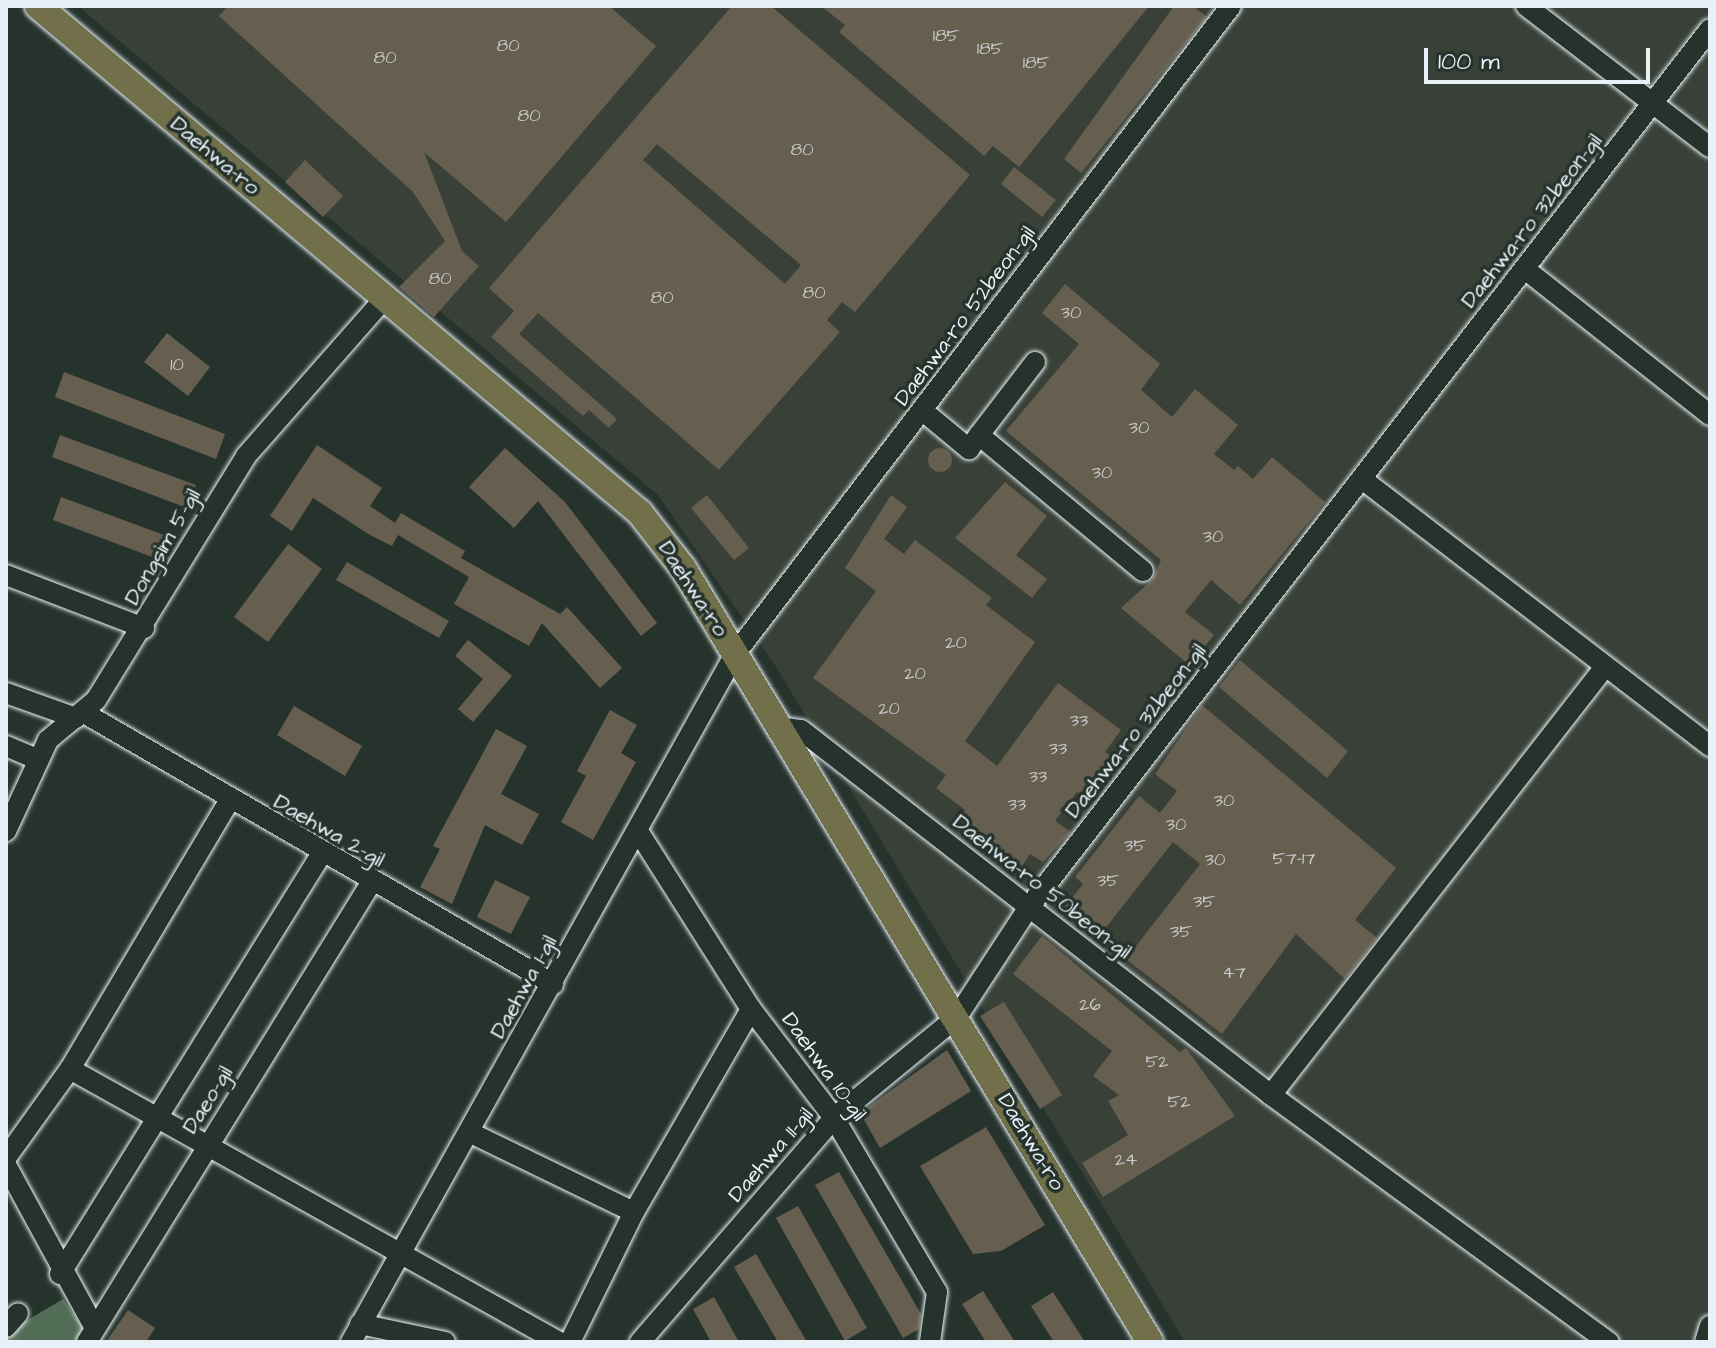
<!DOCTYPE html>
<style>
body{margin:0}
#map{position:relative;width:1716px;height:1348px;overflow:hidden;background:#26332d;font-family:"Architects Daughter",sans-serif}
div>[style]{position:absolute}
.built>*{inset:0;background:#394037}
.green>*{inset:0;background:#526d55}
.building>*{inset:0;background:#665f4f}
.round{border-radius:50%}
.roads{filter:drop-shadow(0 0 2px #e8f1f8) drop-shadow(0 0 2px #e8f1f8)}
.minor>*{height:20px;margin:-10px;padding:0 10px;transform-origin:10px;border-radius:10px;background:#26332d}
.major>*{height:26px;margin:-13px;padding:0 13px;transform-origin:13px;border-radius:13px;background:#71704a}
span{translate:-50% -50%;white-space:nowrap;text-align:center;line-height:1.15;-webkit-text-stroke:7px #26332d;paint-order:stroke}
.number-label{font-size:18px;color:#c8ccce}
.number-label span{-webkit-text-stroke-width:0}
.street-label{font-size:22px;color:#e8f1f8}
.frame{position:absolute;inset:0;border:8px solid #e8f1f8;pointer-events:none}
.scale{position:absolute;left:1424px;top:48px;width:226px;height:36px;box-sizing:border-box;border:4px solid #e8f1f8;border-top:0;padding-left:10px;font-size:24px;line-height:28px;white-space:nowrap;color:#e8f1f8;-webkit-text-stroke:6px #26332d;paint-order:stroke}
</style>
<div id="map">
<div class="built">
<div style="clip-path:polygon(78px 6px,1710px 6px,1710px 1342px,1185px 1342px,776px 667px,658px 495px)"></div>
</div>
<div class="green">
<div style="clip-path:polygon(63px 1299px,84px 1329px,76px 1342px,6px 1342px,6px 1333px)"></div>
</div>
<div class="building">
<div style="clip-path:polygon(228px 6px,609px 6px,656px 46px,506px 222px,424px 152px,462px 251px,479px 266px,434px 317px,399px 287px,445px 241px,413px 192px,219px 16px)"></div>
<div style="clip-path:polygon(evenodd,732px 6px,771px 6px,970px 175px,855px 312px,842px 302px,827px 320px,840px 332px,719px 470px,538px 313px,519px 334px,617px 419px,609px 428px,589px 410px,583px 416px,491px 337px,514px 311px,489px 288px,732px 6px,657px 144px,801px 265px,785px 284px,643px 160px,657px 144px)"></div>
<div style="clip-path:polygon(821px 6px,1149px 6px,1019px 167px,993px 146px,984px 156px,839px 32px,845px 25px)"></div>
<div style="clip-path:polygon(1174px 6px,1193px 6px,1207px 17px,1081px 173px,1064px 159px)"></div>
<div style="clip-path:polygon(305px 160px,343px 196px,323px 217px,285px 182px)"></div>
<div style="clip-path:polygon(1014px 167px,1056px 200px,1042px 217px,1001px 184px)"></div>
<div style="clip-path:polygon(1065px 284px,1160px 364px,1141px 390px,1172px 417px,1195px 389px,1238px 425px,1214px 454px,1234px 470px,1238px 466px,1253px 479px,1272px 457px,1325px 502px,1240px 605px,1211px 580px,1185px 612px,1214px 635px,1189px 665px,1121px 608px,1152px 580px,1161px 560px,1006px 431px,1079px 344px,1042px 313px)"></div>
<div style="clip-path:polygon(167px 333px,210px 367px,188px 396px,144px 362px)"></div>
<div style="clip-path:polygon(64px 372px,225px 434px,216px 459px,55px 397px)"></div>
<div style="clip-path:polygon(60px 435px,196px 485px,187px 508px,52px 457px)"></div>
<div style="clip-path:polygon(317px 445px,382px 488px,370px 506px,395px 523px,401px 513px,465px 551px,461px 558px,560px 614px,567px 607px,622px 668px,600px 688px,542px 623px,529px 646px,454px 604px,469px 577px,398px 535px,392px 546px,370px 535px,313px 498px,292px 531px,270px 516px)"></div>
<div style="clip-path:polygon(505px 448px,565px 502px,657px 623px,641px 636px,538px 501px,514px 528px,469px 487px)"></div>
<div class="round" style="left:928px;top:448px;width:24px;height:24px"></div>
<div style="clip-path:polygon(1005px 482px,1047px 516px,1016px 555px,1047px 579px,1032px 598px,955px 538px)"></div>
<div style="clip-path:polygon(707px 495px,749px 548px,734px 560px,691px 508px)"></div>
<div style="clip-path:polygon(891px 495px,907px 507px,884px 539px,904px 554px,915px 540px,992px 598px,986px 605px,1035px 642px,965px 741px,997px 766px,1058px 683px,1121px 730px,1105px 752px,1120px 762px,1092px 802px,1077px 792px,1055px 821px,1071px 832px,1043px 862px,1030px 854px,1022px 866px,958px 819px,965px 810px,936px 788px,946px 775px,813px 678px,876px 591px,845px 568px)"></div>
<div style="clip-path:polygon(61px 497px,164px 535px,155px 558px,53px 520px)"></div>
<div style="clip-path:polygon(288px 544px,322px 569px,268px 642px,234px 617px)"></div>
<div style="clip-path:polygon(347px 562px,449px 621px,439px 638px,336px 580px)"></div>
<div style="clip-path:polygon(468px 640px,512px 676px,473px 722px,458px 709px,483px 679px,455px 656px)"></div>
<div style="clip-path:polygon(1240px 660px,1348px 751px,1327px 778px,1219px 687px)"></div>
<div style="clip-path:polygon(1202px 705px,1396px 868px,1355px 920px,1377px 938px,1345px 979px,1296px 934px,1222px 1034px,1126px 959px,1200px 864px,1173px 842px,1097px 939px,1064px 908px,1083px 884px,1075px 877px,1139px 796px,1160px 813px,1177px 791px,1155px 774px)"></div>
<div style="clip-path:polygon(294px 706px,362px 746px,345px 776px,277px 735px)"></div>
<div style="clip-path:polygon(610px 710px,637px 725px,621px 753px,636px 762px,593px 840px,561px 822px,586px 776px,577px 771px)"></div>
<div style="clip-path:polygon(496px 729px,527px 746px,501px 794px,539px 814px,522px 845px,485px 825px,452px 904px,420px 887px,440px 849px,433px 846px)"></div>
<div style="clip-path:polygon(495px 880px,530px 897px,511px 934px,477px 917px)"></div>
<div style="clip-path:polygon(1042px 936px,1180px 1052px,1186px 1048px,1235px 1116px,1103px 1197px,1082px 1163px,1128px 1135px,1108px 1101px,1119px 1095px,1093px 1076px,1112px 1051px,1013px 974px)"></div>
<div style="clip-path:polygon(1004px 1002px,1062px 1095px,1040px 1109px,980px 1016px)"></div>
<div style="clip-path:polygon(947px 1050px,971px 1091px,880px 1148px,860px 1113px)"></div>
<div style="clip-path:polygon(986px 1127px,1045px 1225px,1001px 1251px,973px 1254px,920px 1166px)"></div>
<div style="clip-path:polygon(839px 1172px,921px 1314px,919px 1329px,903px 1338px,815px 1185px)"></div>
<div style="clip-path:polygon(798px 1206px,867px 1328px,845px 1341px,776px 1218px)"></div>
<div style="clip-path:polygon(756px 1254px,807px 1342px,778px 1342px,734px 1267px)"></div>
<div style="clip-path:polygon(983px 1291px,1015px 1342px,986px 1342px,962px 1304px)"></div>
<div style="clip-path:polygon(1053px 1292px,1085px 1342px,1054px 1342px,1031px 1306px)"></div>
<div style="clip-path:polygon(714px 1297px,739px 1342px,711px 1342px,693px 1309px)"></div>
<div style="clip-path:polygon(128px 1310px,155px 1328px,146px 1342px,106px 1342px)"></div>
</div>
<div class="roads">
<div class="minor">
<div style="left:1526px;top:6px;width:232px;rotate:37.5deg"></div>
<div style="left:1525px;top:269px;width:236px;rotate:38.3deg"></div>
<div style="left:923px;top:411px;width:60px;rotate:39.6deg"></div>
<div style="left:969px;top:449px;width:17px;rotate:-54deg"></div>
<div style="left:979px;top:435px;width:213px;rotate:39.7deg"></div>
<div style="left:979px;top:435px;width:92px;rotate:-52.5deg"></div>
<div style="left:1362px;top:479px;width:439px;rotate:37.5deg"></div>
<div style="left:6px;top:575px;width:148px;rotate:21deg"></div>
<div style="left:6px;top:693px;width:74px;rotate:19.7deg"></div>
<div style="left:84px;top:713px;width:542px;rotate:30.02deg"></div>
<div style="left:779px;top:727px;width:22px;rotate:8deg"></div>
<div style="left:801px;top:730px;width:595px;rotate:37.83deg"></div>
<div style="left:1271px;top:1095px;width:419px;rotate:36.2deg"></div>
<div style="left:6px;top:746px;width:34px;rotate:23deg"></div>
<div style="left:6px;top:831px;width:100px;rotate:-65.2deg"></div>
<div style="left:48px;top:740px;width:62px;rotate:-39.8deg"></div>
<div style="left:96px;top:700px;width:286px;rotate:-58.4deg"></div>
<div style="left:246px;top:456px;width:209px;rotate:-48.7deg"></div>
<div style="left:638px;top:831px;width:211px;rotate:57.6deg"></div>
<div style="left:751px;top:1009px;width:137px;rotate:52.7deg"></div>
<div style="left:834px;top:1118px;width:202px;rotate:59.4deg"></div>
<div style="left:937px;top:1292px;width:50px;rotate:98deg"></div>
<div style="left:70px;top:1069px;width:560px;rotate:29.17deg"></div>
<div style="left:1271px;top:1095px;width:541px;rotate:-52.05deg"></div>
<div style="left:469px;top:1132px;width:183px;rotate:25.9deg"></div>
<div style="left:6px;top:1158px;width:110px;rotate:-54.3deg"></div>
<div style="left:70px;top:1069px;width:313px;rotate:-59.3deg"></div>
<div style="left:6px;top:1165px;width:186px;rotate:61.4deg"></div>
<div style="left:60px;top:1274px;width:494px;rotate:-58.1deg"></div>
<div style="left:360px;top:1324px;width:87px;rotate:12deg"></div>
<div style="left:6px;top:1327px;width:18px;rotate:-49deg"></div>
<div style="left:87px;top:1342px;width:540px;rotate:-58.25deg"></div>
<div style="left:351px;top:1342px;width:788px;rotate:-60.83deg"></div>
<div style="left:735px;top:654px;width:816px;rotate:-52.57deg"></div>
<div style="left:570px;top:1342px;width:145px;rotate:-63.8deg"></div>
<div style="left:634px;top:1212px;width:234px;rotate:-60deg"></div>
<div style="left:640px;top:1342px;width:296px;rotate:-49.1deg"></div>
<div style="left:834px;top:1118px;width:159px;rotate:-39.4deg"></div>
<div style="left:957px;top:1017px;width:131px;rotate:-56.8deg"></div>
<div style="left:1029px;top:907px;width:1111px;rotate:-52.2deg"></div>
<div style="left:1705px;top:1342px;width:17px;rotate:-73deg"></div>
</div>
<div class="major">
<div style="left:38px;top:6px;width:787px;rotate:40.1deg"></div>
<div style="left:640px;top:513px;width:70px;rotate:52deg"></div>
<div style="left:683px;top:568px;width:904px;rotate:58.89deg"></div>
</div>
</div>
<div class="number-label">
<span style="left:946px;top:36px">185</span>
<span style="left:508px;top:46px">80</span>
<span style="left:990px;top:49px">185</span>
<span style="left:385px;top:58px">80</span>
<span style="left:1036px;top:63px">185</span>
<span style="left:529px;top:116px">80</span>
<span style="left:802px;top:150px">80</span>
<span style="left:440px;top:279px">80</span>
<span style="left:814px;top:293px">80</span>
<span style="left:662px;top:298px">80</span>
<span style="left:1071px;top:313px">30</span>
<span style="left:177px;top:365px">10</span>
<span style="left:1139px;top:428px">30</span>
<span style="left:1102px;top:473px">30</span>
<span style="left:1213px;top:537px">30</span>
<span style="left:956px;top:643px">20</span>
<span style="left:915px;top:674px">20</span>
<span style="left:889px;top:709px">20</span>
<span style="left:1079px;top:721px">33</span>
<span style="left:1058px;top:749px">33</span>
<span style="left:1038px;top:777px">33</span>
<span style="left:1224px;top:801px">30</span>
<span style="left:1017px;top:805px">33</span>
<span style="left:1176px;top:825px">30</span>
<span style="left:1135px;top:846px">35</span>
<span style="left:1294px;top:859px">57-17</span>
<span style="left:1215px;top:860px">30</span>
<span style="left:1108px;top:881px">35</span>
<span style="left:1204px;top:902px">35</span>
<span style="left:1181px;top:932px">35</span>
<span style="left:1234px;top:973px">47</span>
<span style="left:1090px;top:1005px">26</span>
<span style="left:1157px;top:1062px">52</span>
<span style="left:1179px;top:1102px">52</span>
<span style="left:1126px;top:1160px">24</span>
</div>
<div class="street-label">
<span style="left:215px;top:156px;rotate:40deg">Daehwa-ro</span>
<span style="left:1532px;top:221px;rotate:-52deg">Daehwa-ro 32beon-gil</span>
<span style="left:965px;top:316px;rotate:-53deg">Daehwa-ro 52beon-gil</span>
<span style="left:163px;top:547px;rotate:-60deg">Dongsim 5-gil</span>
<span style="left:693px;top:589px;rotate:57deg">Daehwa-ro</span>
<span style="left:1136px;top:731px;rotate:-52deg">Daehwa-ro 32beon-gil</span>
<span style="left:329px;top:831px;rotate:30deg">Daehwa 2-gil</span>
<span style="left:1042px;top:887px;rotate:38deg">Daehwa-ro 50beon-gil</span>
<span style="left:524px;top:987px;rotate:-61deg">Daehwa 1-gil</span>
<span style="left:824px;top:1067px;rotate:54deg">Daehwa 10-gil</span>
<span style="left:208px;top:1100px;rotate:-58deg">Daeo-gil</span>
<span style="left:1031px;top:1142px;rotate:59deg">Daehwa-ro</span>
<span style="left:771px;top:1155px;rotate:-49deg">Daehwa 11-gil</span>
</div>
<div class="frame"></div>
<div class="scale">100 m</div>
</div>
